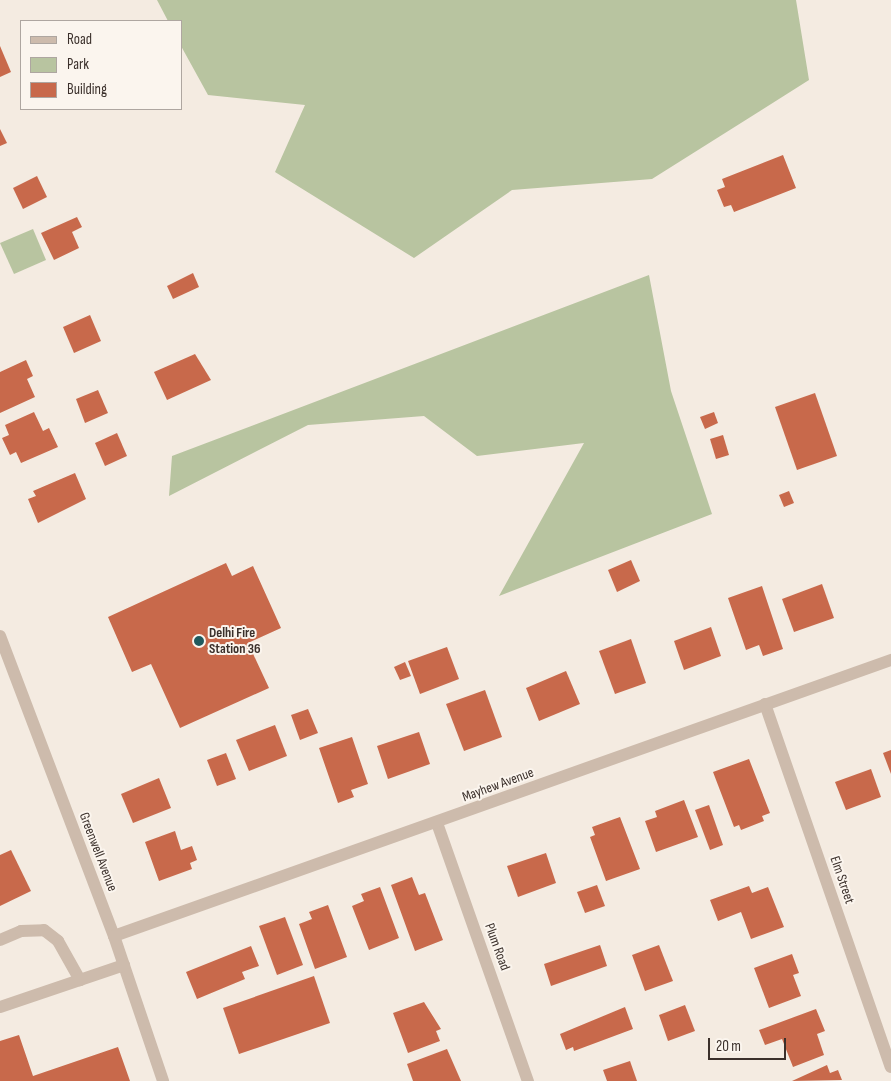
<!DOCTYPE html>
<style>
body{margin:0}
#map{position:relative;width:891px;height:1081px;overflow:hidden;background:#f4ebe1;font-family:"Sofia Sans Condensed",sans-serif}
div>[style]{position:absolute}
.green>*{inset:0;background:#b8c4a0}
.building>*{inset:0;background:#c8694b}
.minor>*{height:12px;margin:-6px;padding:0 6px;transform-origin:6px;border-radius:6px;background:#cdbbac}
.dots>*{width:14px;height:14px;translate:-50% -50%;box-sizing:border-box;border:2px solid #fbf5ee;border-radius:50%}
span{translate:-50% -50%;white-space:nowrap;text-align:center;line-height:1.15;-webkit-text-stroke:4px #fbf5ee;paint-order:stroke}
.poi-label{font-size:14px;color:#3b302b;font-weight:700}
.left{translate:0 -50%;text-align:left}
.street-label{font-size:14px;color:#3b302b}
.legend{position:absolute;left:20px;top:20px;width:162px;height:90px;box-sizing:border-box;background:#fbf5ee;border:1px solid #aea6a0;margin:0;padding:6px 9px;list-style:none;font-size:15px;color:#3b302b}
.legend li{display:flex;align-items:center;gap:10px;height:25px}
.legend b{width:25px;border:1px solid #aea6a0}
.scale{position:absolute;left:708px;top:1038px;width:78px;height:22px;box-sizing:border-box;border:2px solid #3b302b;border-top:0;padding-left:6px;font-size:15px;line-height:18px;white-space:nowrap;color:#3b302b;-webkit-text-stroke:4px #fbf5ee;paint-order:stroke}
</style>
<div id="map">
<div class="green">
<div style="clip-path:polygon(157px 0,796px 0,809px 80px,652px 179px,512px 190px,414px 258px,275px 172px,305px 105px,208px 95px,181px 46px,181px 21px,168px 21px)"></div>
<div style="clip-path:polygon(33px 229px,46px 260px,14px 274px,0 243px)"></div>
<div style="clip-path:polygon(649px 275px,671px 391px,712px 514px,499px 596px,584px 443px,477px 456px,424px 416px,308px 425px,169px 496px,172px 456px)"></div>
</div>
<div class="building">
<div style="clip-path:polygon(0 46px,11px 72px,0 77px)"></div>
<div style="clip-path:polygon(0 129px,7px 143px,0 146px)"></div>
<div style="clip-path:polygon(783px 155px,796px 188px,734px 212px,731px 205px,724px 207px,717px 190px,725px 187px,722px 179px)"></div>
<div style="clip-path:polygon(37px 176px,47px 197px,23px 209px,13px 188px)"></div>
<div style="clip-path:polygon(77px 217px,82px 227px,72px 232px,79px 248px,54px 260px,41px 233px)"></div>
<div style="clip-path:polygon(193px 273px,199px 287px,173px 299px,167px 286px)"></div>
<div style="clip-path:polygon(90px 315px,101px 341px,74px 353px,63px 327px)"></div>
<div style="clip-path:polygon(195px 354px,211px 380px,167px 400px,154px 372px)"></div>
<div style="clip-path:polygon(26px 360px,33px 376px,27px 379px,35px 397px,0 413px,0 372px)"></div>
<div style="clip-path:polygon(98px 390px,108px 413px,85px 423px,76px 399px)"></div>
<div style="clip-path:polygon(815px 393px,837px 456px,797px 470px,775px 407px)"></div>
<div style="clip-path:polygon(34px 412px,43px 431px,49px 428px,58px 447px,21px 463px,16px 452px,10px 455px,2px 438px,9px 435px,5px 425px)"></div>
<div style="clip-path:polygon(714px 412px,718px 423px,705px 429px,700px 417px)"></div>
<div style="clip-path:polygon(117px 433px,127px 456px,105px 466px,95px 443px)"></div>
<div style="clip-path:polygon(723px 435px,729px 455px,716px 459px,710px 439px)"></div>
<div style="clip-path:polygon(75px 473px,86px 499px,38px 523px,28px 499px,36px 496px,33px 491px)"></div>
<div style="clip-path:polygon(789px 491px,794px 503px,784px 507px,779px 495px)"></div>
<div style="clip-path:polygon(631px 560px,640px 581px,617px 592px,608px 570px)"></div>
<div style="clip-path:polygon(226px 563px,232px 576px,253px 566px,281px 628px,248px 643px,269px 688px,180px 728px,151px 664px,132px 672px,108px 617px)"></div>
<div style="clip-path:polygon(822px 584px,834px 618px,794px 632px,782px 599px)"></div>
<div style="clip-path:polygon(762px 586px,783px 649px,763px 656px,759px 645px,746px 650px,728px 598px)"></div>
<div style="clip-path:polygon(711px 627px,721px 656px,684px 670px,674px 641px)"></div>
<div style="clip-path:polygon(631px 639px,646px 683px,615px 694px,599px 651px)"></div>
<div style="clip-path:polygon(447px 647px,459px 679px,420px 694px,408px 661px)"></div>
<div style="clip-path:polygon(405px 662px,411px 676px,400px 680px,394px 667px)"></div>
<div style="clip-path:polygon(566px 671px,580px 704px,539px 721px,526px 688px)"></div>
<div style="clip-path:polygon(485px 690px,502px 737px,464px 751px,446px 704px)"></div>
<div style="clip-path:polygon(308px 709px,318px 733px,300px 740px,291px 715px)"></div>
<div style="clip-path:polygon(275px 725px,287px 756px,249px 771px,236px 740px)"></div>
<div style="clip-path:polygon(419px 732px,430px 764px,388px 779px,377px 746px)"></div>
<div style="clip-path:polygon(352px 737px,368px 784px,351px 790px,354px 797px,338px 803px,319px 748px)"></div>
<div style="clip-path:polygon(891px 750px,891px 774px,883px 753px)"></div>
<div style="clip-path:polygon(226px 753px,236px 779px,217px 786px,207px 760px)"></div>
<div style="clip-path:polygon(749px 759px,770px 813px,762px 816px,764px 821px,741px 830px,739px 825px,734px 827px,713px 772px)"></div>
<div style="clip-path:polygon(871px 769px,881px 797px,846px 810px,835px 782px)"></div>
<div style="clip-path:polygon(159px 778px,171px 808px,133px 823px,121px 794px)"></div>
<div style="clip-path:polygon(684px 800px,698px 837px,656px 852px,645px 821px,657px 817px,655px 811px)"></div>
<div style="clip-path:polygon(709px 805px,723px 845px,710px 850px,695px 810px)"></div>
<div style="clip-path:polygon(620px 817px,640px 869px,606px 881px,590px 837px,595px 835px,592px 827px)"></div>
<div style="clip-path:polygon(175px 831px,181px 850px,192px 846px,197px 860px,190px 863px,192px 869px,159px 881px,145px 842px)"></div>
<div style="clip-path:polygon(11px 850px,31px 891px,0 906px,0 855px)"></div>
<div style="clip-path:polygon(546px 853px,556px 883px,518px 897px,507px 866px)"></div>
<div style="clip-path:polygon(412px 877px,419px 895px,425px 893px,443px 940px,415px 951px,391px 885px)"></div>
<div style="clip-path:polygon(597px 885px,605px 906px,585px 913px,577px 892px)"></div>
<div style="clip-path:polygon(749px 886px,752px 893px,768px 887px,784px 927px,751px 939px,741px 912px,718px 921px,710px 900px)"></div>
<div style="clip-path:polygon(380px 887px,399px 938px,369px 950px,352px 906px,364px 901px,361px 894px)"></div>
<div style="clip-path:polygon(328px 905px,347px 957px,315px 969px,299px 924px,312px 919px,309px 912px)"></div>
<div style="clip-path:polygon(285px 917px,303px 965px,277px 975px,259px 926px)"></div>
<div style="clip-path:polygon(600px 945px,607px 966px,551px 986px,544px 964px)"></div>
<div style="clip-path:polygon(659px 945px,673px 981px,645px 991px,632px 955px)"></div>
<div style="clip-path:polygon(251px 946px,259px 966px,242px 972px,245px 979px,197px 999px,186px 972px)"></div>
<div style="clip-path:polygon(792px 954px,799px 973px,793px 975px,801px 996px,769px 1008px,754px 968px)"></div>
<div style="clip-path:polygon(314px 976px,330px 1023px,239px 1054px,223px 1008px)"></div>
<div style="clip-path:polygon(424px 1002px,441px 1029px,436px 1031px,440px 1041px,408px 1053px,393px 1013px)"></div>
<div style="clip-path:polygon(685px 1005px,695px 1031px,668px 1041px,659px 1015px)"></div>
<div style="clip-path:polygon(625px 1007px,633px 1029px,574px 1051px,573px 1047px,566px 1050px,560px 1034px)"></div>
<div style="clip-path:polygon(816px 1009px,825px 1031px,817px 1034px,824px 1055px,793px 1067px,782px 1039px,765px 1045px,759px 1030px)"></div>
<div style="clip-path:polygon(19px 1035px,33px 1076px,118px 1047px,130px 1081px,0 1081px,0 1041px)"></div>
<div style="clip-path:polygon(447px 1049px,461px 1081px,413px 1081px,407px 1064px)"></div>
<div style="clip-path:polygon(630px 1061px,637px 1081px,607px 1081px,603px 1070px)"></div>
<div style="clip-path:polygon(827px 1065px,830px 1073px,838px 1070px,842px 1080px,792px 1081px)"></div>
</div>
<div class="minor">
<div style="left:0;top:636px;width:321px;rotate:69.2deg"></div>
<div style="left:114px;top:936px;width:153px;rotate:71.3deg"></div>
<div style="left:765px;top:704px;width:384px;rotate:70.9deg"></div>
<div style="left:437px;top:823px;width:274px;rotate:70.6deg"></div>
<div style="left:114px;top:936px;width:825px;rotate:-19.56deg"></div>
<div style="left:0;top:940px;width:23px;rotate:-23deg"></div>
<div style="left:21px;top:931px;width:23px;rotate:-2deg"></div>
<div style="left:44px;top:930px;width:18px;rotate:38deg"></div>
<div style="left:58px;top:941px;width:45px;rotate:60.6deg"></div>
<div style="left:0;top:1007px;width:131px;rotate:-18.7deg"></div>
</div>
<div class="dots">
<div style="left:199px;top:641px;background:#1f5a5e"></div>
</div>
<div class="poi-label">
<span class="left" style="left:209px;top:641px">Delhi Fire<br>Station 36</span>
</div>
<div class="street-label">
<span style="left:498px;top:785px;rotate:-20deg">Mayhew Avenue</span>
<span style="left:98px;top:852px;rotate:69deg">Greenwell Avenue</span>
<span style="left:842px;top:880px;rotate:71deg">Elm Street</span>
<span style="left:497px;top:947px;rotate:70deg">Plum Road</span>
</div>
<ul class="legend">
<li><b style="height:6px;background:#cdbbac"></b>Road</li>
<li><b style="height:14px;background:#b8c4a0"></b>Park</li>
<li><b style="height:14px;background:#c8694b"></b>Building</li>
</ul>
<div class="scale">20 m</div>
</div>
